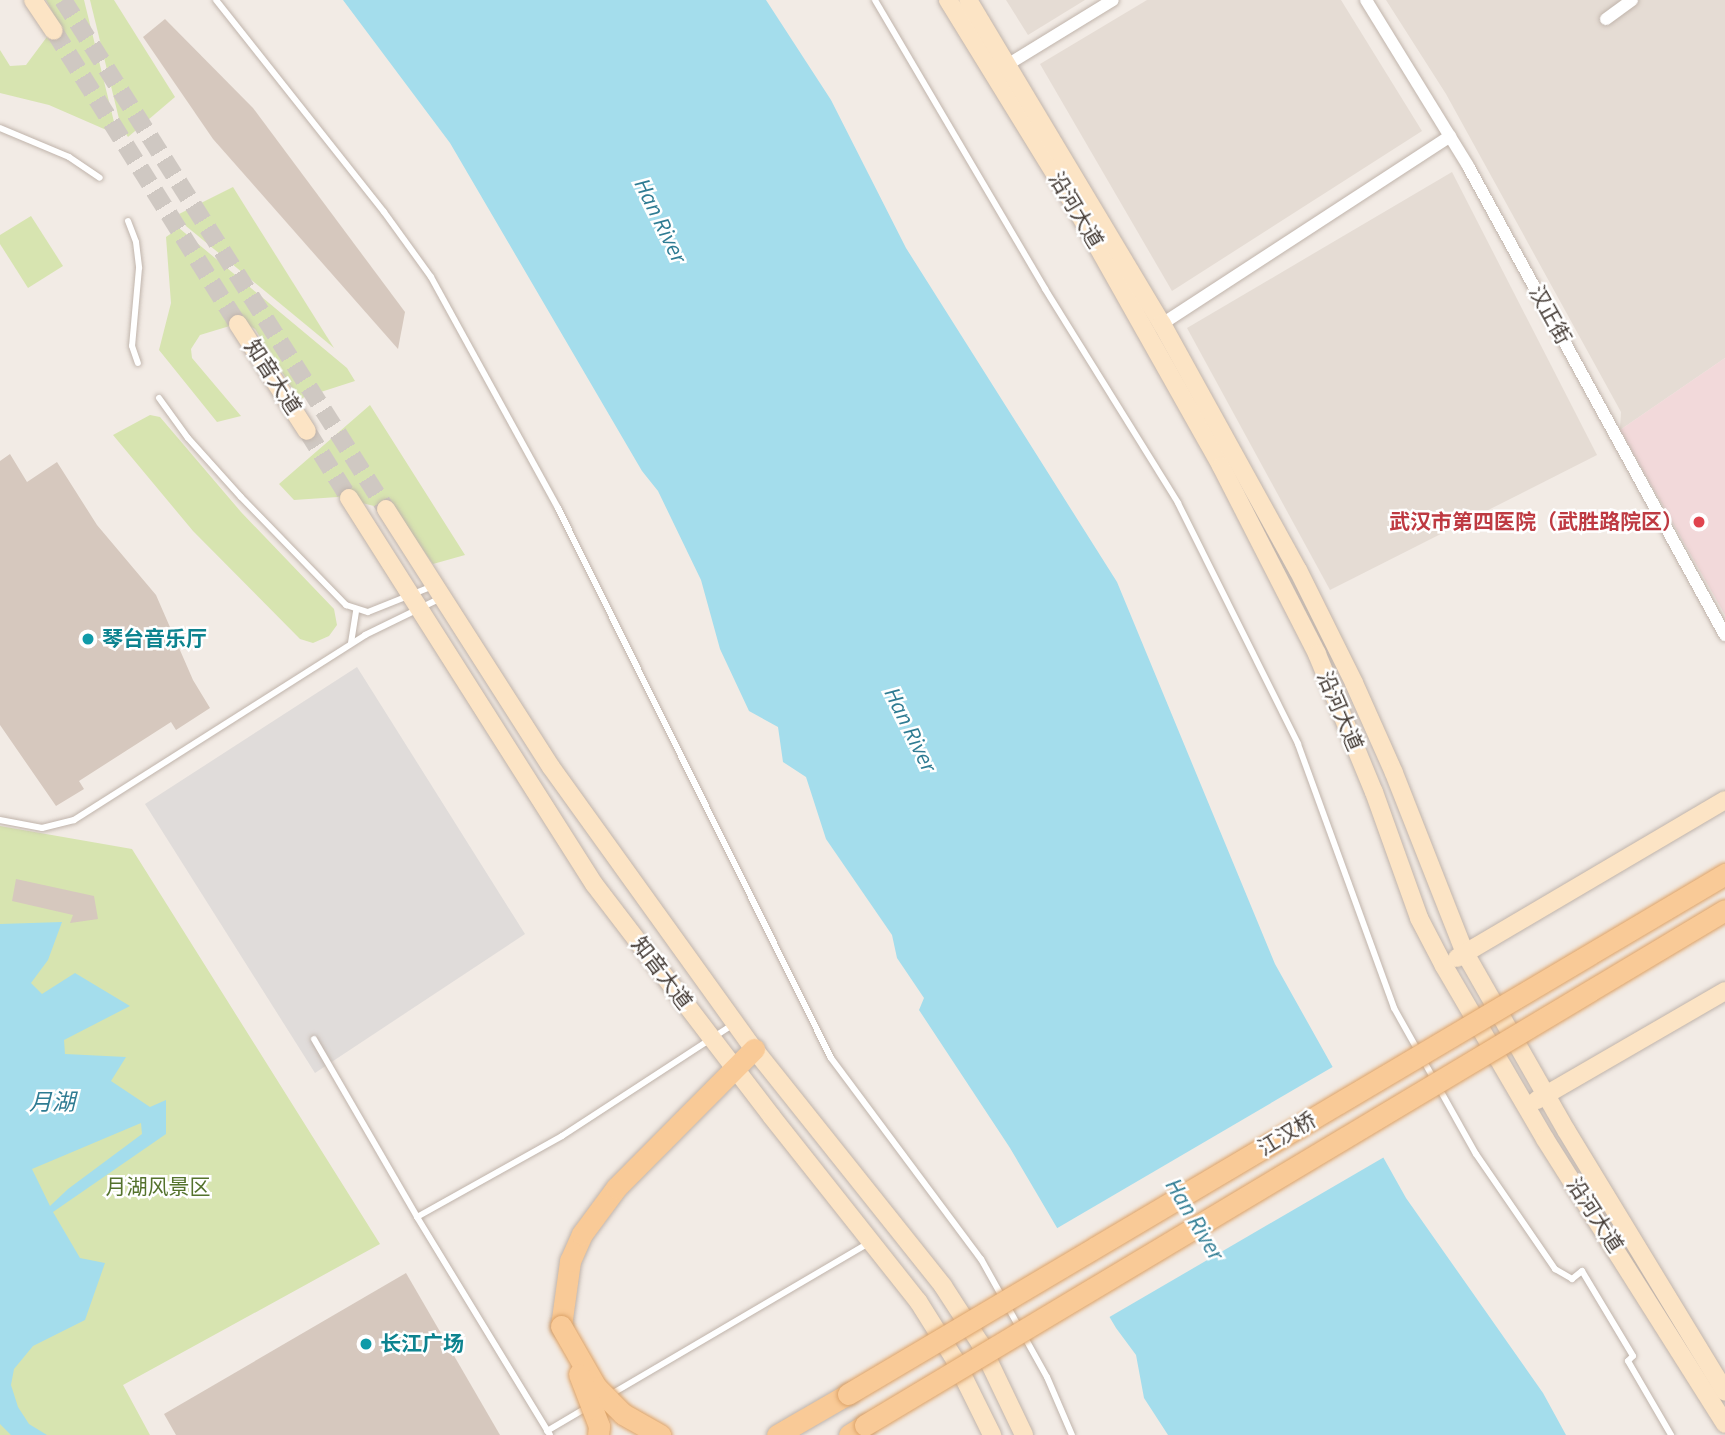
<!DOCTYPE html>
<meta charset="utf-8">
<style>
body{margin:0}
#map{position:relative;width:1725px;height:1435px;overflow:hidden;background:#f2ebe5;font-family:"Source Sans 3","Noto Sans SC",sans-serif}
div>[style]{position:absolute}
.residential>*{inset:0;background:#e5dcd4}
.medical>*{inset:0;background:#f2d9da}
.green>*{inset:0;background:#d7e4b0}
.parking>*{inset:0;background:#e0dcda}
.water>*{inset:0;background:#a4ddec}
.pier>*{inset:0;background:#f2ebe5}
.building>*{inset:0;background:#d6c8be}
.secondary-tunnel>*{height:18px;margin-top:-9px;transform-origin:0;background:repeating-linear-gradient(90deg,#cfc8c2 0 18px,transparent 0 27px)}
.roads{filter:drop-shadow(0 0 2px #c0b4ab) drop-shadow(0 0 2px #c0b4ab)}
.service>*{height:6px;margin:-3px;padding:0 3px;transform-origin:3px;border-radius:3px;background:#fff}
.minor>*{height:12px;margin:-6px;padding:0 6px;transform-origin:6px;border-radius:6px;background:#fff}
.secondary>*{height:18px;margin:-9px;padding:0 9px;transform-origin:9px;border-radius:9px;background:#fce4c5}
.primary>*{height:21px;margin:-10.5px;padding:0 10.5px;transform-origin:10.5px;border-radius:10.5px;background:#f9ca97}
.bridges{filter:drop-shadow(0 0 2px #dda368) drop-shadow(0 0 2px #dda368)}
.primary-bridge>*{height:21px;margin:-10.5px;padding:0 10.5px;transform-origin:10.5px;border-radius:10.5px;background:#f9ca97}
.dots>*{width:19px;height:19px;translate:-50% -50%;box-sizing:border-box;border:4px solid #fff;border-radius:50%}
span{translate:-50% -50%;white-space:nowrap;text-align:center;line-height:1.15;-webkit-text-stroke:5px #fff;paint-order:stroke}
.street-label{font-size:21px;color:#443b35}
.health-label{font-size:21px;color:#be3a42;font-weight:700}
.right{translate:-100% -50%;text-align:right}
.culture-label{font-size:21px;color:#0d838f;font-weight:700}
.left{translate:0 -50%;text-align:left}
.park-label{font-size:21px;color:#54722c}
.water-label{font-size:23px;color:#2f7c93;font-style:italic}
</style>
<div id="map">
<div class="residential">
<div style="clip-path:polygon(1006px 0,1085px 0,1028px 35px)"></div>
<div style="clip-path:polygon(1147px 0,1341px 0,1422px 131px,1172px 291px,1040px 64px)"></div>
<div style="clip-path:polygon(1386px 0,1725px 0,1725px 358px,1620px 430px,1621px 412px,1446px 94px)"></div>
<div style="clip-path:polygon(1452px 172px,1597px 455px,1330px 590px,1187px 328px)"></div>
</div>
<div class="medical">
<div style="clip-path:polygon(1725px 358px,1725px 615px,1620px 430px)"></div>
</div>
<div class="green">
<div style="clip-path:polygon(46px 0,84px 0,115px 126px,111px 132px,49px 105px,0 93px,0 50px,10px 66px,26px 65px,58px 22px)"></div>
<div style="clip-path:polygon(90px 0,114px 0,175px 97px,128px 137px,121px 127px)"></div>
<div style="clip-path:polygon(233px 187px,334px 348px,186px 226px,179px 214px)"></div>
<div style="clip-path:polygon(31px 216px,63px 266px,28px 288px,0 244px,0 235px)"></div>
<div style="clip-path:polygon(179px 228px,347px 368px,355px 381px,299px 399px,255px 329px,243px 322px,200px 335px,191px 349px,192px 358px,241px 416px,217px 422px,159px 350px,171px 303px,166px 237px)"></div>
<div style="clip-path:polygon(370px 405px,465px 555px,433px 564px,405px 524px,386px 509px,338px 497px,294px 500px,279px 484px)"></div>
<div style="clip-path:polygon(150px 415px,160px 417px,241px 512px,334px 609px,337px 625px,329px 636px,313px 643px,300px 639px,193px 531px,113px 435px)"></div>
<div style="clip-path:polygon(0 826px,132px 849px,380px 1244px,123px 1385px,150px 1435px,0 1435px)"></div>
</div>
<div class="parking">
<div style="clip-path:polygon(357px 667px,525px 934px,315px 1073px,145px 804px)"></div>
</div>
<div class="water">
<div style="clip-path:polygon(343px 0,766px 0,831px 100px,906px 248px,1117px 582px,1275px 964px,1406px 1198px,1543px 1393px,1566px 1435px,1168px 1435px,1144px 1398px,1136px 1355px,1116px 1328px,1010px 1148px,919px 1010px,924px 998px,897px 958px,892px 935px,826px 839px,806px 777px,783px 762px,778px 727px,749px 711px,720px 649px,701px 580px,658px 491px,642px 471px,450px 143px)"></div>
<div style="clip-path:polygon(evenodd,62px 922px,48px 960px,31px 983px,42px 994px,75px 973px,130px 1006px,64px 1040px,65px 1054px,126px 1057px,111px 1081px,150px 1107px,166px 1100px,166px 1134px,53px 1212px,80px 1258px,105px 1263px,85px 1320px,33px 1346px,14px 1369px,11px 1385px,18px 1407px,29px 1424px,47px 1435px,11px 1435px,0 1424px,0 924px,62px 922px,141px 1123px,142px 1134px,68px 1189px,50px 1206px,32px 1169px,141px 1123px)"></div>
</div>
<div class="pier">
<div style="clip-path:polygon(1336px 1065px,1386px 1156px,1106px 1319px,1054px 1230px)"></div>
</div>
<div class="building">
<div style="clip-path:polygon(165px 19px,253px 108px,405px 312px,398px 349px,213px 139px,143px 37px)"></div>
<div style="clip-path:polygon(10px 454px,27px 482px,57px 462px,97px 525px,156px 595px,193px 680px,210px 708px,176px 730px,171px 722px,79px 781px,84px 789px,56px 806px,0 725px,0 461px)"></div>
<div style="clip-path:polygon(16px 879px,94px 896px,98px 919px,70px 923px,73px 915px,12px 901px)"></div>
<div style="clip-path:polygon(406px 1273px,500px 1435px,176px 1435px,164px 1414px)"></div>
</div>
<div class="secondary-tunnel">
<div style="left:63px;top:0;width:603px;rotate:57.6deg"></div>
<div style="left:54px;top:31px;width:346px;rotate:57.9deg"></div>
<div style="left:307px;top:431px;width:79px;rotate:57.9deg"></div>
</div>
<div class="roads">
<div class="service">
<div style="left:216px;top:0;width:270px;rotate:51.6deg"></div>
<div style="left:384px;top:212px;width:80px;rotate:54.1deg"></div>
<div style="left:431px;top:277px;width:264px;rotate:61.2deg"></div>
<div style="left:558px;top:508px;width:614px;rotate:63.6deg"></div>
<div style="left:831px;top:1058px;width:251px;rotate:53.3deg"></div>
<div style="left:981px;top:1259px;width:135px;rotate:60.8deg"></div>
<div style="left:1047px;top:1377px;width:63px;rotate:66.7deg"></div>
<div style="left:875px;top:0;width:335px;rotate:59.5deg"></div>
<div style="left:1045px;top:289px;width:252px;rotate:58.1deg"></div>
<div style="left:1178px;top:503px;width:269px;rotate:63.5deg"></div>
<div style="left:1298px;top:744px;width:281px;rotate:70deg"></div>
<div style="left:1394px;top:1008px;width:167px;rotate:60.7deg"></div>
<div style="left:1476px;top:1154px;width:140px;rotate:55.5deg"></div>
<div style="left:1555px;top:1269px;width:20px;rotate:30deg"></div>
<div style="left:1572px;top:1279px;width:13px;rotate:-39deg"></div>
<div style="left:1582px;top:1271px;width:99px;rotate:59deg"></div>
<div style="left:1633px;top:1356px;width:7px;rotate:135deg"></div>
<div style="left:1628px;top:1361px;width:86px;rotate:59.8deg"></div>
<div style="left:0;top:128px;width:75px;rotate:22.8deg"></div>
<div style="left:69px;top:157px;width:37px;rotate:34deg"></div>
<div style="left:128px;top:221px;width:22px;rotate:69deg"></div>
<div style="left:136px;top:242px;width:26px;rotate:83deg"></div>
<div style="left:139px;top:268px;width:78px;rotate:95.1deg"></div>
<div style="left:132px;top:346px;width:18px;rotate:71deg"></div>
<div style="left:159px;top:398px;width:49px;rotate:54.1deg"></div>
<div style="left:188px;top:438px;width:79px;rotate:48.1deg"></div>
<div style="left:241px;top:497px;width:151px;rotate:45.8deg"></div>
<div style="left:346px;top:605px;width:23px;rotate:18deg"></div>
<div style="left:368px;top:612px;width:70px;rotate:-21.8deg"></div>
<div style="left:351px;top:643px;width:33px;rotate:-81deg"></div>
<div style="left:0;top:820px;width:43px;rotate:10.8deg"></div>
<div style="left:42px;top:828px;width:33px;rotate:-14deg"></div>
<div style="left:74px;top:820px;width:345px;rotate:-32.4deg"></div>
<div style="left:365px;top:635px;width:85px;rotate:-26deg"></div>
<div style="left:314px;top:1039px;width:206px;rotate:59.9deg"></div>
<div style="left:417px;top:1217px;width:255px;rotate:58.6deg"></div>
<div style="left:417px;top:1217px;width:166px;rotate:-29.2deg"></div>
<div style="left:562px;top:1136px;width:205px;rotate:-33.1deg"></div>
<div style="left:608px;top:1396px;width:305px;rotate:-30.4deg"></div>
<div style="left:547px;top:1431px;width:45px;rotate:-30.5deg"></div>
</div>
<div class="minor">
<div style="left:1366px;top:0;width:195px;rotate:58.4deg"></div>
<div style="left:1468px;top:166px;width:535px;rotate:61.28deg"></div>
<div style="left:1606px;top:19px;width:32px;rotate:-36deg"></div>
<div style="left:1007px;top:65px;width:124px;rotate:-31.5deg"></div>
<div style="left:1162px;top:324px;width:344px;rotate:-33.1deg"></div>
</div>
<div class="secondary">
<div style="left:33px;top:0;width:37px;rotate:56deg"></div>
<div style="left:948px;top:0;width:246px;rotate:58.4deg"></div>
<div style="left:1077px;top:210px;width:294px;rotate:60.6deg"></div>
<div style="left:1221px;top:466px;width:211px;rotate:62.9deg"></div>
<div style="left:1317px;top:654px;width:149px;rotate:67.6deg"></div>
<div style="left:1374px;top:792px;width:134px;rotate:70.3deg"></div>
<div style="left:1419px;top:918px;width:54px;rotate:62.5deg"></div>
<div style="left:1444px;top:966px;width:200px;rotate:59.7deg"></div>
<div style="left:1545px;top:1139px;width:337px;rotate:57.7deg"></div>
<div style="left:968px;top:0;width:378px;rotate:59.1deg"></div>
<div style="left:1162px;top:324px;width:281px;rotate:61.1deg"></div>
<div style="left:1298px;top:570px;width:126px;rotate:63.6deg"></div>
<div style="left:1354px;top:683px;width:98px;rotate:66deg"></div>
<div style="left:1394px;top:773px;width:193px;rotate:68.5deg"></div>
<div style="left:1465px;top:953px;width:204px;rotate:60.3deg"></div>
<div style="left:1566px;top:1130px;width:306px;rotate:58.7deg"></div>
<div style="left:238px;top:324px;width:127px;rotate:57.2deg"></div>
<div style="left:349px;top:498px;width:457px;rotate:57.6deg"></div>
<div style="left:594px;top:884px;width:293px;rotate:52.6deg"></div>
<div style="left:772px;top:1117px;width:235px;rotate:51.6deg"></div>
<div style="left:918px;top:1301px;width:70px;rotate:57.9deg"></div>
<div style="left:955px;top:1360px;width:84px;rotate:63.7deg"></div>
<div style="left:386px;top:509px;width:306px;rotate:57.4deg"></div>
<div style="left:551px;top:767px;width:347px;rotate:54.3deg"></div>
<div style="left:754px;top:1049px;width:303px;rotate:51.4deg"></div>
<div style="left:943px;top:1286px;width:68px;rotate:57deg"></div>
<div style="left:980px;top:1343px;width:102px;rotate:64.4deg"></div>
<div style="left:1457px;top:958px;width:311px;rotate:-30.5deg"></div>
<div style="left:1537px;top:1100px;width:217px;rotate:-30.1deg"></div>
</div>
<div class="primary">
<div style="left:561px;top:1326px;width:66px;rotate:-82.1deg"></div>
<div style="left:570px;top:1261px;width:30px;rotate:-66deg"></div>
<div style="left:582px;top:1234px;width:57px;rotate:-53.5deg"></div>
<div style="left:616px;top:1188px;width:196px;rotate:-45.2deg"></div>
<div style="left:777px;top:1435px;width:82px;rotate:-30deg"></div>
<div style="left:849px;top:1435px;width:19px;rotate:-32deg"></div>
</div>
</div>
<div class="bridges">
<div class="primary-bridge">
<div style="left:561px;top:1326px;width:70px;rotate:60.2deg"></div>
<div style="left:596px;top:1387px;width:38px;rotate:45deg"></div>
<div style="left:623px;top:1414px;width:43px;rotate:29.6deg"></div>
<div style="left:579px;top:1374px;width:56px;rotate:69deg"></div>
<div style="left:599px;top:1426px;width:9px;rotate:96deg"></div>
<div style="left:848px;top:1394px;width:1020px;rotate:-30.66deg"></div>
<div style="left:865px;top:1425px;width:1002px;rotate:-30.91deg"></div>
</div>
</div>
<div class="dots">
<div style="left:1699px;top:522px;background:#e0444e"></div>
<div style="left:88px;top:639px;background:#0f9aa8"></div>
<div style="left:366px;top:1344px;background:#0f9aa8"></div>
</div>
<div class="street-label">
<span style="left:1076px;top:210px;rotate:59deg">沿河大道</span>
<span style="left:1550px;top:315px;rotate:61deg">汉正街</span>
<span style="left:273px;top:377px;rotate:57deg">知音大道</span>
<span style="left:1340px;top:711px;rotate:67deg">沿河大道</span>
<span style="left:662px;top:973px;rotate:53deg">知音大道</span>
<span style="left:1287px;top:1134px;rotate:-31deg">江汉桥</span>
<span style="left:1595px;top:1215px;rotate:57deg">沿河大道</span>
</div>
<div class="health-label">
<span class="right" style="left:1683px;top:522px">武汉市第四医院（武胜路院区）</span>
</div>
<div class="culture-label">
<span class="left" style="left:102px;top:639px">琴台音乐厅</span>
<span class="left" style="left:380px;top:1344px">长江广场</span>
</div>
<div class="park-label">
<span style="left:158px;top:1187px">月湖风景区</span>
</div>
<div class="water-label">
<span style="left:660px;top:221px;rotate:64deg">Han River</span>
<span style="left:910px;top:730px;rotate:64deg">Han River</span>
<span style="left:52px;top:1103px">月湖</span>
<span style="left:1194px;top:1220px;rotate:59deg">Han River</span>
</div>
</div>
